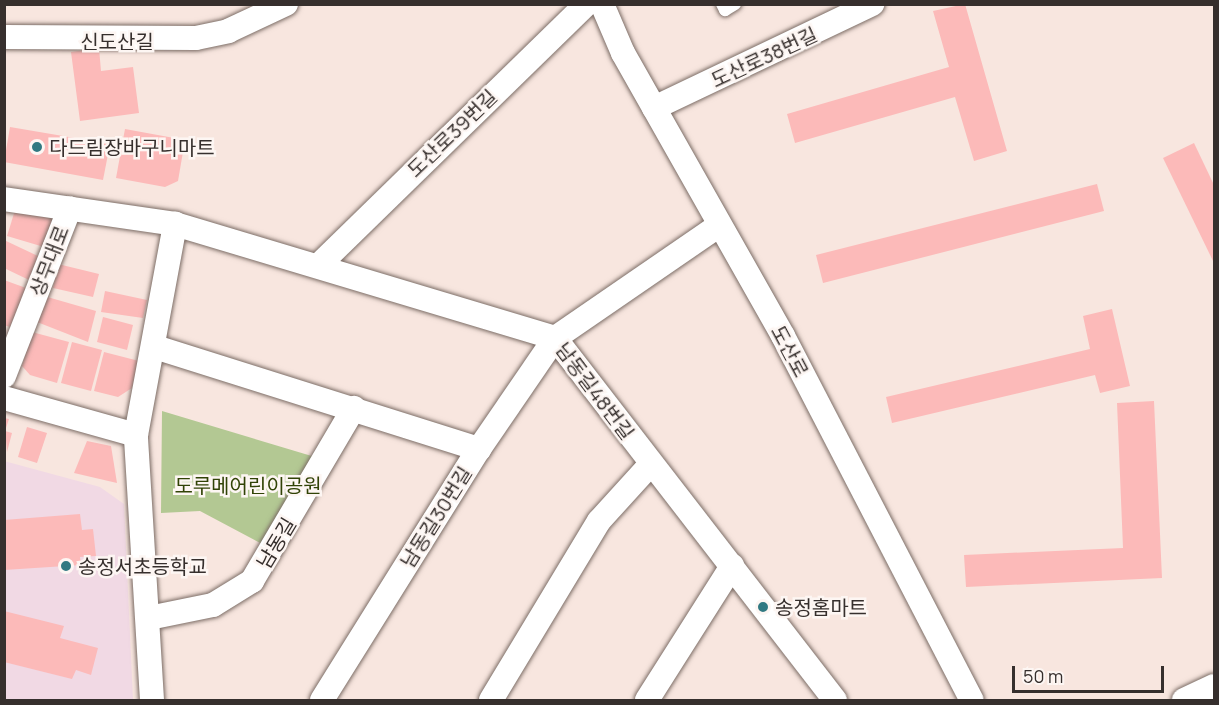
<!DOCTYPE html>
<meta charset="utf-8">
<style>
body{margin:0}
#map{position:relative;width:1219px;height:705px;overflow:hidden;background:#f8e6df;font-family:Manrope,"Noto Sans KR",sans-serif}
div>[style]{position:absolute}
.education>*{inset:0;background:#f1d9e4}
.green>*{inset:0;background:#b3c893}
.building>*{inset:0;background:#fcbab9}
.roads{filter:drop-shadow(0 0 2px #7c6d66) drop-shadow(0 0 2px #7c6d66)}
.lane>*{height:12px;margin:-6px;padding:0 6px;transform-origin:6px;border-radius:6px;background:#fff}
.street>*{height:24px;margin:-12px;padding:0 12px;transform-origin:12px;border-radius:12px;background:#fff}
.dots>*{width:16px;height:16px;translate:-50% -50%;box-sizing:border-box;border:3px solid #fdf6f3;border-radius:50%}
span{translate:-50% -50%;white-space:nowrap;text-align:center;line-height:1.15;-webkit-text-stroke:5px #fdf6f3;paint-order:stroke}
.street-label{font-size:20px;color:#362f2d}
.poi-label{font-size:20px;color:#362f2d}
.left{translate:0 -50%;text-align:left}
.park-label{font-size:20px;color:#314306}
.frame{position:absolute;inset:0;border:6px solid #362f2d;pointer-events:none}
.scale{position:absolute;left:1012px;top:666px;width:152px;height:27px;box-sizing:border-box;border:3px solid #362f2d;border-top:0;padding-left:8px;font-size:18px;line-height:21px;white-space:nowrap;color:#362f2d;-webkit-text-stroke:4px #fdf6f3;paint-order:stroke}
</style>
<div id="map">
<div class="education">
<div style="clip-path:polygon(4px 461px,100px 487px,124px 504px,133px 700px,5px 700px)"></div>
</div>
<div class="green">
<div style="clip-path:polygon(162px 411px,315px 457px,266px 546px,200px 511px,161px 513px)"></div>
</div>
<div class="building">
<div style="clip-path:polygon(965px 4px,1007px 151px,974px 161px,955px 97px,795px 143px,787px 114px,949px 67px,933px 11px)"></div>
<div style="clip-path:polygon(99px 48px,101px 71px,133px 67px,139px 113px,80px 121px,71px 52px)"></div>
<div style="clip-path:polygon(10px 127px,110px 144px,103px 180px,4px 162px)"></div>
<div style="clip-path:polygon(125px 129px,185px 140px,178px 181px,165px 187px,116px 178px)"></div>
<div style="clip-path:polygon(1194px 143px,1214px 185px,1214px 263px,1163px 158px)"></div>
<div style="clip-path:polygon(1097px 184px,1104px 211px,823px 283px,816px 255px)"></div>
<div style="clip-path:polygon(16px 207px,53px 219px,44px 247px,7px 236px)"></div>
<div style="clip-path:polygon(4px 240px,40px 257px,29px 280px,4px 268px)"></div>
<div style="clip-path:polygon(58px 264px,99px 274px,93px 297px,53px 288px)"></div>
<div style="clip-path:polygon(4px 280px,26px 288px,10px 327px,4px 325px)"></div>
<div style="clip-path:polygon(105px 291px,147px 300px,143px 318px,101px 312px)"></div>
<div style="clip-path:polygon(44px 296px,96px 311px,88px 342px,37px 322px)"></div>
<div style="clip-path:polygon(1112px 309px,1130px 386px,1100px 393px,1095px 375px,892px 423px,886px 397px,1090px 349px,1083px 316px)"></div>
<div style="clip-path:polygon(103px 317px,133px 325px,127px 350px,97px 342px)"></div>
<div style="clip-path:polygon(32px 332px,69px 342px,57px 383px,30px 375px,22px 366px)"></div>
<div style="clip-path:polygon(72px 342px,102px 350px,91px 391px,61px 383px)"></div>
<div style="clip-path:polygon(104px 352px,139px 361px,132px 388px,118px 397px,94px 391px)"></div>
<div style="clip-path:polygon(1154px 401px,1162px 578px,966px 587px,964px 555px,1123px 548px,1117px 403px)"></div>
<div style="clip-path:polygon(4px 418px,9px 419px,5px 431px,12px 433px,7px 452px)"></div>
<div style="clip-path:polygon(27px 427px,47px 433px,37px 463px,18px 457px)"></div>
<div style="clip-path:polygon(87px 441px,111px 446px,117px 483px,74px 473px)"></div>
<div style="clip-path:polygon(80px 514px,82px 530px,93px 529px,96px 556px,80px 557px,81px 565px,4px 570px,4px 520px)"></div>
<div style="clip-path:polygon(4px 611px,64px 626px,60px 638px,98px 648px,91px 675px,76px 670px,72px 679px,4px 662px)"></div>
</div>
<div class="roads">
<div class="lane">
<div style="left:722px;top:4px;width:7px;rotate:63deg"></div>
<div style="left:725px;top:10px;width:12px;rotate:-31deg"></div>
</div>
<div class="street">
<div style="left:602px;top:4px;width:53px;rotate:66.8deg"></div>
<div style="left:623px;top:53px;width:325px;rotate:60.5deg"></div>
<div style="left:783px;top:336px;width:410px;rotate:62.6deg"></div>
<div style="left:4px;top:37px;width:192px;rotate:0.3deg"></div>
<div style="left:196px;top:38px;width:33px;rotate:-12deg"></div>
<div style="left:228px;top:31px;width:64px;rotate:-25deg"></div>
<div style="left:654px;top:108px;width:242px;rotate:-25.5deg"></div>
<div style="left:4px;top:199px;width:173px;rotate:8.3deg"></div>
<div style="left:175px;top:224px;width:397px;rotate:16.7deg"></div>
<div style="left:555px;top:338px;width:458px;rotate:52.3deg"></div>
<div style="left:320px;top:264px;width:372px;rotate:-44.3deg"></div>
<div style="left:155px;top:347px;width:340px;rotate:17.5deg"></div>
<div style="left:4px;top:376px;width:180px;rotate:-68.6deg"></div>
<div style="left:4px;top:398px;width:137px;rotate:15.7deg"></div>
<div style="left:149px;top:618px;width:65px;rotate:-11.5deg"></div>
<div style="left:213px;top:605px;width:46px;rotate:-31.6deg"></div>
<div style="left:252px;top:581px;width:201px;rotate:-59.5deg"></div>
<div style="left:152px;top:700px;width:265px;rotate:-93.5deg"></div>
<div style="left:136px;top:435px;width:215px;rotate:-79.5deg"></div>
<div style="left:322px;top:700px;width:296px;rotate:-58deg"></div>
<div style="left:479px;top:449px;width:135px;rotate:-55.6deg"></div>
<div style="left:555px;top:338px;width:198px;rotate:-34.5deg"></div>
<div style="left:491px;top:700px;width:209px;rotate:-58.9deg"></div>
<div style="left:599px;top:521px;width:76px;rotate:-47.7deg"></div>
<div style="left:647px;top:700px;width:159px;rotate:-57.6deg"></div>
<div style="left:1184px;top:700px;width:33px;rotate:-25deg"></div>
</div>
</div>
<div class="dots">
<div style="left:37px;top:147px;background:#317982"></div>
<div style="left:66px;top:566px;background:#317982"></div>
<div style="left:763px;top:607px;background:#317982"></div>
</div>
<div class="street-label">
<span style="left:117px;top:41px">신도산길</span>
<span style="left:764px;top:57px;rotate:-25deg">도산로38번길</span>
<span style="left:452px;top:133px;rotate:-44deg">도산로39번길</span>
<span style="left:49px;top:261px;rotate:-69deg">상무대로</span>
<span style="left:790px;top:351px;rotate:62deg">도산로</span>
<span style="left:595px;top:391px;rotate:53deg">남동길48번길</span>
<span style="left:436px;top:517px;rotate:-58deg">남동길30번길</span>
<span style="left:276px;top:543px;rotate:-59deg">남동길</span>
</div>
<div class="poi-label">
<span class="left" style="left:49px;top:147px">다드림장바구니마트</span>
<span class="left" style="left:78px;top:566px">송정서초등학교</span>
<span class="left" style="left:775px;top:607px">송정홈마트</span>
</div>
<div class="park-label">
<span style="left:248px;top:485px">도루메어린이공원</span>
</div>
<div class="frame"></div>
<div class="scale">50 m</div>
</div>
